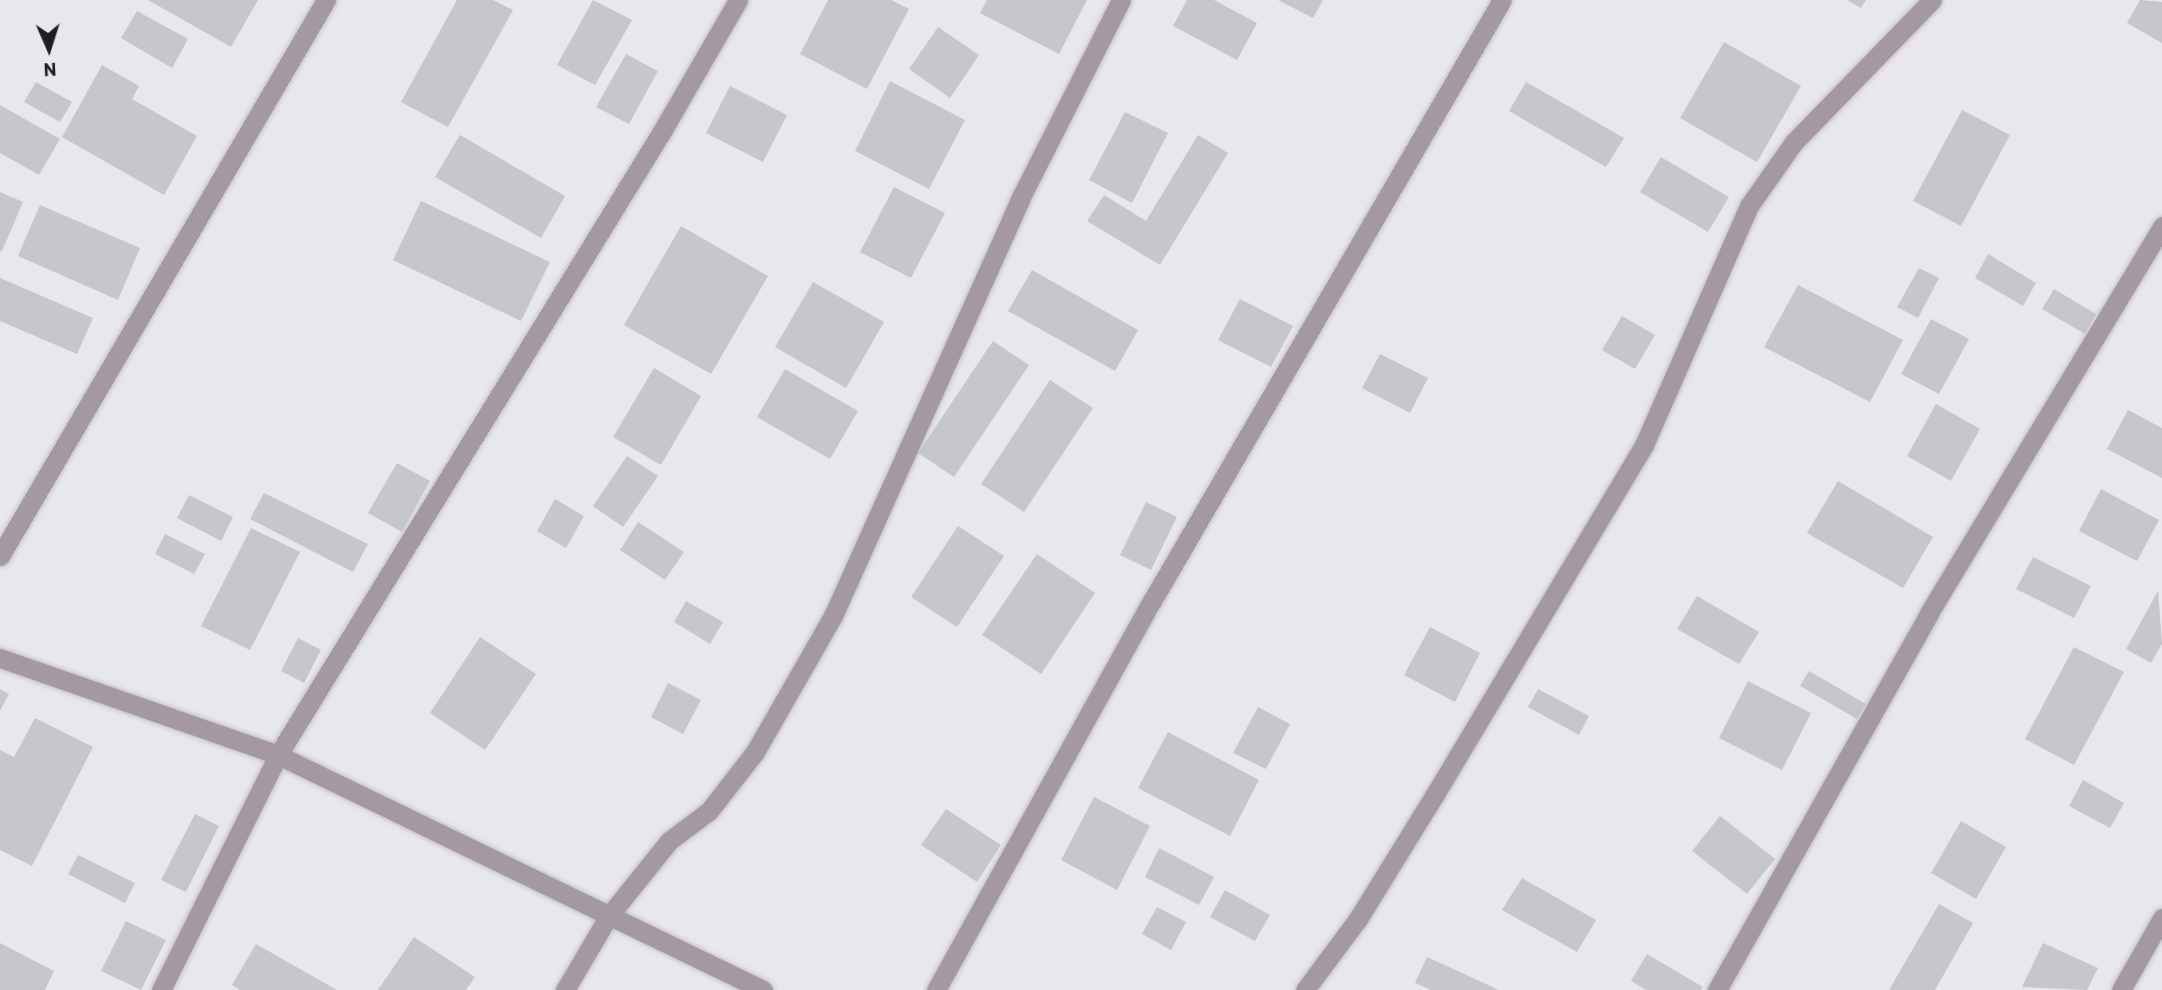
<!DOCTYPE html>
<style>
body{margin:0}
#map{position:relative;width:2162px;height:990px;overflow:hidden;background:#e8e7eb;font-family:Barlow,sans-serif}
div>[style]{position:absolute}
.building>*{inset:0;background:#c5c7cb}
.roads{filter:drop-shadow(0 0 2px #c4c3c6) drop-shadow(0 0 2px #c4c3c6)}
.minor>*{height:19px;margin:-9.5px;padding:0 9.5px;transform-origin:9.5px;border-radius:9.5px;background:#a499a3}
span{translate:-50% -50%;white-space:nowrap;text-align:center;line-height:1.15;-webkit-text-stroke:5px #e8e7eb;paint-order:stroke}
.north{position:absolute;left:14px;top:14px;width:70px;height:70px;-webkit-text-stroke:5px #e8e7eb;paint-order:stroke;rotate:177deg;font-size:19px;font-weight:700;line-height:28px;text-align:center;color:#1e1d1f}
.north::after{content:'';display:block;margin:auto;width:24px;height:32px;background:#1e1d1f;clip-path:polygon(50% 0,100% 100%,50% 72%,0 100%)}
</style>
<div id="map">
<div class="building">
<div style="clip-path:polygon(148px 0,258px 0,231px 47px)"></div>
<div style="clip-path:polygon(457px 0,493px 0,513px 10px,448px 127px,401px 102px)"></div>
<div style="clip-path:polygon(593px 0,632px 20px,595px 85px,557px 65px)"></div>
<div style="clip-path:polygon(828px 0,891px 0,909px 9px,867px 89px,800px 54px)"></div>
<div style="clip-path:polygon(987px 0,1087px 0,1059px 54px,980px 13px)"></div>
<div style="clip-path:polygon(1187px 0,1214px 0,1257px 23px,1237px 60px,1173px 26px)"></div>
<div style="clip-path:polygon(1278px 0,1323px 0,1313px 18px)"></div>
<div style="clip-path:polygon(1847px 0,1866px 0,1861px 8px)"></div>
<div style="clip-path:polygon(2140px 0,2162px 2px,2162px 43px,2127px 23px)"></div>
<div style="clip-path:polygon(137px 11px,188px 39px,172px 68px,121px 38px)"></div>
<div style="clip-path:polygon(938px 27px,979px 55px,950px 98px,909px 69px)"></div>
<div style="clip-path:polygon(1724px 42px,1801px 86px,1757px 162px,1680px 118px)"></div>
<div style="clip-path:polygon(626px 54px,658px 71px,629px 124px,596px 107px)"></div>
<div style="clip-path:polygon(102px 65px,139px 86px,132px 99px,197px 136px,164px 195px,62px 137px)"></div>
<div style="clip-path:polygon(890px 81px,965px 120px,929px 189px,855px 151px)"></div>
<div style="clip-path:polygon(36px 82px,72px 102px,60px 122px,24px 102px)"></div>
<div style="clip-path:polygon(1526px 82px,1624px 138px,1606px 167px,1509px 111px)"></div>
<div style="clip-path:polygon(730px 86px,787px 115px,763px 162px,706px 133px)"></div>
<div style="clip-path:polygon(0 105px,60px 139px,39px 175px,0 153px)"></div>
<div style="clip-path:polygon(1962px 110px,2010px 135px,1961px 226px,1913px 201px)"></div>
<div style="clip-path:polygon(1125px 112px,1168px 133px,1132px 203px,1089px 180px)"></div>
<div style="clip-path:polygon(460px 135px,565px 196px,541px 238px,435px 177px)"></div>
<div style="clip-path:polygon(1198px 135px,1228px 153px,1160px 265px,1087px 221px,1104px 195px,1146px 221px)"></div>
<div style="clip-path:polygon(1661px 157px,1729px 197px,1708px 232px,1640px 192px)"></div>
<div style="clip-path:polygon(894px 187px,945px 213px,911px 278px,860px 252px)"></div>
<div style="clip-path:polygon(0 192px,23px 202px,2px 251px,0 251px)"></div>
<div style="clip-path:polygon(421px 201px,550px 262px,521px 321px,393px 260px)"></div>
<div style="clip-path:polygon(40px 205px,140px 248px,118px 300px,18px 256px)"></div>
<div style="clip-path:polygon(681px 226px,768px 276px,711px 374px,624px 325px)"></div>
<div style="clip-path:polygon(1988px 254px,2036px 283px,2023px 306px,1975px 278px)"></div>
<div style="clip-path:polygon(1919px 268px,1939px 278px,1918px 318px,1897px 307px)"></div>
<div style="clip-path:polygon(1032px 270px,1138px 330px,1115px 371px,1008px 311px)"></div>
<div style="clip-path:polygon(0 278px,93px 318px,77px 354px,0 321px)"></div>
<div style="clip-path:polygon(813px 282px,884px 322px,846px 388px,775px 347px)"></div>
<div style="clip-path:polygon(1798px 285px,1903px 340px,1870px 402px,1764px 347px)"></div>
<div style="clip-path:polygon(2054px 289px,2096px 314px,2085px 334px,2042px 309px)"></div>
<div style="clip-path:polygon(1240px 299px,1293px 326px,1271px 367px,1218px 340px)"></div>
<div style="clip-path:polygon(1622px 316px,1655px 335px,1635px 369px,1602px 350px)"></div>
<div style="clip-path:polygon(1931px 319px,1969px 339px,1939px 394px,1901px 374px)"></div>
<div style="clip-path:polygon(993px 341px,1029px 365px,954px 477px,918px 453px)"></div>
<div style="clip-path:polygon(1380px 354px,1428px 378px,1410px 413px,1362px 388px)"></div>
<div style="clip-path:polygon(654px 368px,701px 396px,661px 465px,613px 437px)"></div>
<div style="clip-path:polygon(785px 369px,858px 411px,830px 459px,757px 417px)"></div>
<div style="clip-path:polygon(1050px 380px,1093px 408px,1024px 512px,981px 484px)"></div>
<div style="clip-path:polygon(1936px 404px,1980px 429px,1951px 481px,1907px 456px)"></div>
<div style="clip-path:polygon(2128px 410px,2162px 428px,2162px 478px,2107px 449px)"></div>
<div style="clip-path:polygon(627px 456px,658px 476px,623px 527px,593px 506px)"></div>
<div style="clip-path:polygon(397px 463px,430px 481px,402px 532px,368px 513px)"></div>
<div style="clip-path:polygon(1838px 481px,1933px 537px,1903px 588px,1807px 533px)"></div>
<div style="clip-path:polygon(2101px 489px,2159px 520px,2137px 561px,2079px 531px)"></div>
<div style="clip-path:polygon(264px 493px,368px 544px,353px 572px,250px 519px)"></div>
<div style="clip-path:polygon(189px 495px,233px 517px,221px 541px,177px 518px)"></div>
<div style="clip-path:polygon(555px 499px,584px 516px,566px 548px,537px 531px)"></div>
<div style="clip-path:polygon(1146px 502px,1177px 517px,1151px 570px,1120px 555px)"></div>
<div style="clip-path:polygon(638px 522px,684px 552px,665px 580px,620px 550px)"></div>
<div style="clip-path:polygon(958px 526px,1004px 556px,957px 627px,911px 597px)"></div>
<div style="clip-path:polygon(251px 528px,300px 552px,250px 650px,201px 626px)"></div>
<div style="clip-path:polygon(165px 534px,205px 554px,194px 574px,155px 554px)"></div>
<div style="clip-path:polygon(1037px 554px,1095px 593px,1041px 674px,982px 635px)"></div>
<div style="clip-path:polygon(2033px 557px,2091px 586px,2074px 618px,2016px 589px)"></div>
<div style="clip-path:polygon(2158px 591px,2162px 644px,2151px 663px,2126px 649px)"></div>
<div style="clip-path:polygon(1697px 596px,1759px 632px,1739px 664px,1677px 629px)"></div>
<div style="clip-path:polygon(686px 601px,723px 622px,710px 644px,674px 622px)"></div>
<div style="clip-path:polygon(1430px 627px,1480px 653px,1455px 702px,1404px 675px)"></div>
<div style="clip-path:polygon(480px 637px,536px 674px,485px 750px,430px 713px)"></div>
<div style="clip-path:polygon(298px 638px,321px 650px,304px 683px,281px 671px)"></div>
<div style="clip-path:polygon(2074px 647px,2124px 672px,2074px 765px,2025px 739px)"></div>
<div style="clip-path:polygon(1809px 671px,1866px 704px,1857px 719px,1800px 686px)"></div>
<div style="clip-path:polygon(1748px 681px,1811px 713px,1782px 770px,1719px 738px)"></div>
<div style="clip-path:polygon(668px 683px,701px 700px,683px 734px,651px 717px)"></div>
<div style="clip-path:polygon(0 689px,9px 694px,0 711px)"></div>
<div style="clip-path:polygon(1538px 689px,1589px 716px,1579px 735px,1528px 707px)"></div>
<div style="clip-path:polygon(1258px 707px,1290px 724px,1266px 769px,1233px 753px)"></div>
<div style="clip-path:polygon(35px 718px,93px 747px,32px 866px,0 850px,0 750px,14px 757px)"></div>
<div style="clip-path:polygon(1168px 732px,1259px 780px,1230px 836px,1138px 788px)"></div>
<div style="clip-path:polygon(2083px 780px,2124px 803px,2110px 828px,2069px 806px)"></div>
<div style="clip-path:polygon(1094px 797px,1150px 826px,1117px 890px,1061px 860px)"></div>
<div style="clip-path:polygon(946px 809px,1001px 845px,977px 882px,921px 845px)"></div>
<div style="clip-path:polygon(195px 814px,219px 826px,186px 892px,161px 880px)"></div>
<div style="clip-path:polygon(1720px 816px,1775px 859px,1747px 894px,1692px 851px)"></div>
<div style="clip-path:polygon(1961px 821px,2006px 847px,1976px 899px,1931px 873px)"></div>
<div style="clip-path:polygon(1159px 848px,1214px 877px,1199px 905px,1145px 877px)"></div>
<div style="clip-path:polygon(78px 855px,135px 883px,125px 903px,68px 874px)"></div>
<div style="clip-path:polygon(1522px 878px,1596px 920px,1577px 952px,1502px 910px)"></div>
<div style="clip-path:polygon(1225px 890px,1270px 915px,1255px 941px,1210px 917px)"></div>
<div style="clip-path:polygon(1939px 904px,1973px 923px,1935px 990px,1889px 990px)"></div>
<div style="clip-path:polygon(1157px 907px,1186px 922px,1171px 950px,1142px 934px)"></div>
<div style="clip-path:polygon(126px 921px,166px 940px,141px 990px,101px 971px)"></div>
<div style="clip-path:polygon(414px 937px,475px 977px,466px 990px,378px 990px)"></div>
<div style="clip-path:polygon(0 943px,54px 971px,45px 990px,0 990px)"></div>
<div style="clip-path:polygon(2043px 943px,2098px 968px,2087px 990px,2022px 987px)"></div>
<div style="clip-path:polygon(256px 944px,337px 990px,240px 990px,232px 985px)"></div>
<div style="clip-path:polygon(1647px 954px,1703px 987px,1701px 990px,1646px 990px,1631px 981px)"></div>
<div style="clip-path:polygon(1427px 957px,1499px 990px,1431px 990px,1415px 983px)"></div>
</div>
<div class="roads">
<div class="minor">
<div style="left:0;top:556px;width:645px;rotate:-59.62deg"></div>
<div style="left:0;top:658px;width:294px;rotate:19.2deg"></div>
<div style="left:278px;top:755px;width:539px;rotate:25.85deg"></div>
<div style="left:161px;top:990px;width:263px;rotate:-63.5deg"></div>
<div style="left:278px;top:755px;width:730px;rotate:-58.38deg"></div>
<div style="left:661px;top:133px;width:154px;rotate:-59.9deg"></div>
<div style="left:565px;top:990px;width:85px;rotate:-59.5deg"></div>
<div style="left:608px;top:917px;width:97px;rotate:-51.2deg"></div>
<div style="left:669px;top:841px;width:50px;rotate:-36.9deg"></div>
<div style="left:709px;top:811px;width:75px;rotate:-52.1deg"></div>
<div style="left:755px;top:752px;width:157px;rotate:-60.2deg"></div>
<div style="left:833px;top:616px;width:457px;rotate:-65.8deg"></div>
<div style="left:1020px;top:199px;width:223px;rotate:-63.1deg"></div>
<div style="left:936px;top:990px;width:445px;rotate:-61deg"></div>
<div style="left:1152px;top:601px;width:695px;rotate:-59.79deg"></div>
<div style="left:1305px;top:990px;width:89px;rotate:-53.3deg"></div>
<div style="left:1358px;top:919px;width:145px;rotate:-58.3deg"></div>
<div style="left:1434px;top:796px;width:409px;rotate:-59.1deg"></div>
<div style="left:1644px;top:445px;width:261px;rotate:-66.3deg"></div>
<div style="left:1749px;top:206px;width:78px;rotate:-54.9deg"></div>
<div style="left:1794px;top:142px;width:198px;rotate:-45.8deg"></div>
<div style="left:1717px;top:990px;width:433px;rotate:-60.6deg"></div>
<div style="left:1929px;top:613px;width:452px;rotate:-58.9deg"></div>
<div style="left:2121px;top:990px;width:83px;rotate:-60.3deg"></div>
</div>
</div>
<div class="north">N</div>
</div>
